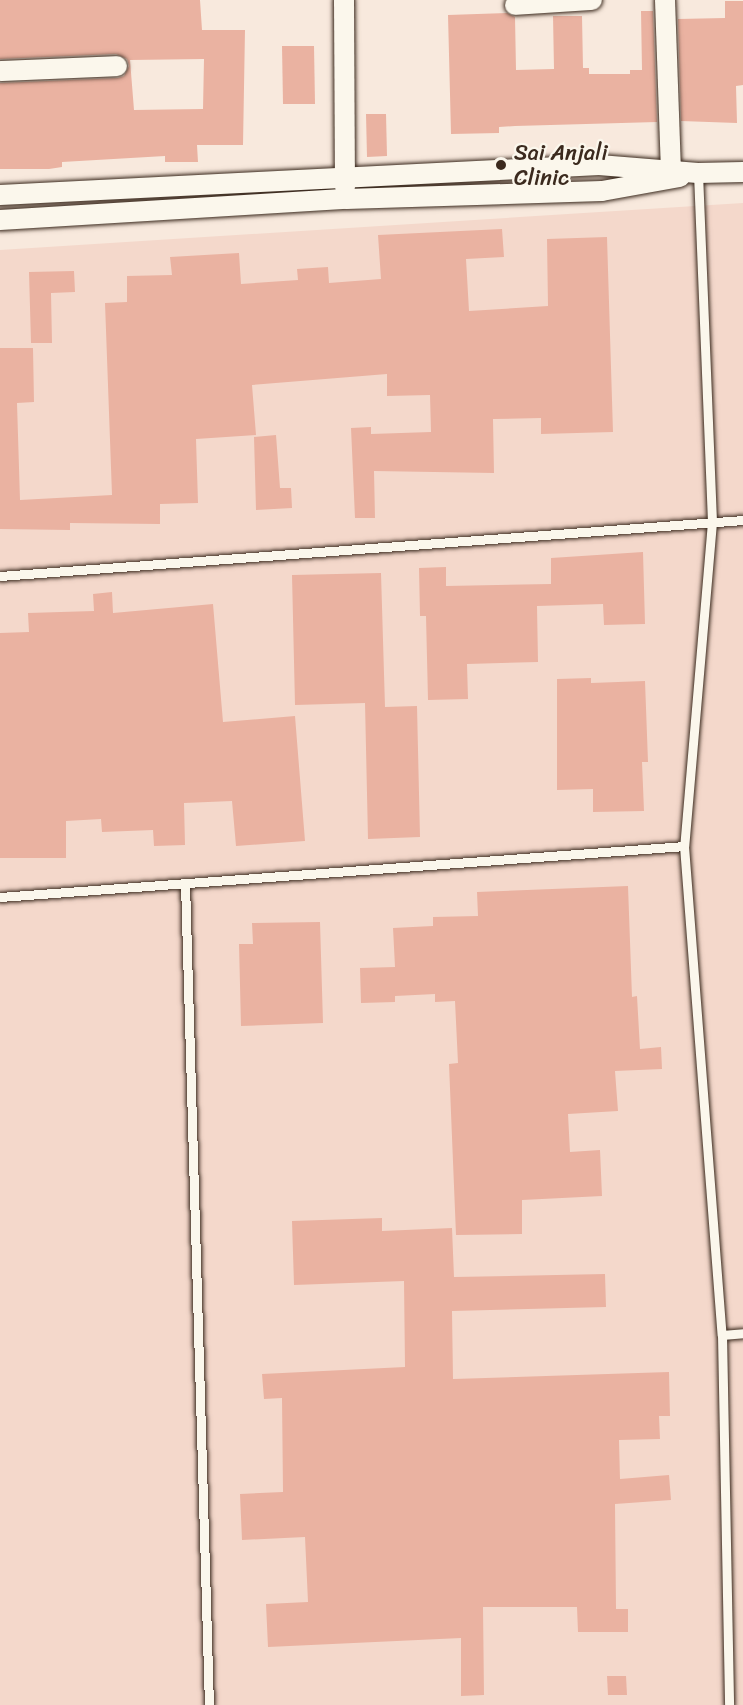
<!DOCTYPE html>
<style>
body{margin:0}
#map{position:relative;width:743px;height:1705px;overflow:hidden;background:#f8e9dd;font-family:Sriracha,sans-serif}
div>[style]{position:absolute}
.built>*{inset:0;background:#f4d8cb}
.building>*{inset:0;background:#eab2a1}
.roads{filter:drop-shadow(0 0 2px #3b2a1e) drop-shadow(0 0 2px #3b2a1e)}
.service>*{height:9px;margin:-4.5px;padding:0 4.5px;transform-origin:4.5px;border-radius:4.5px;background:#fbf7ec}
.minor>*{height:20px;margin:-10px;padding:0 10px;transform-origin:10px;border-radius:10px;background:#fbf7ec}
.dots>*{width:16px;height:16px;translate:-50% -50%;box-sizing:border-box;border:3px solid #fbf7ec;border-radius:50%}
span{translate:-50% -50%;white-space:nowrap;text-align:center;line-height:1.15;-webkit-text-stroke:4.5px #fbf7ec;paint-order:stroke}
.poi-label{font-size:22px;color:#3b2a1e}
.left{translate:0 -50%;text-align:left}
</style>
<div id="map">
<div class="built">
<div style="clip-path:polygon(743px 203px,743px 1705px,0 1705px,0 250px)"></div>
</div>
<div class="building">
<div style="clip-path:polygon(evenodd,0 0,200px 0,202px 30px,245px 30px,243px 145px,197px 145px,198px 162px,165px 162px,165px 156px,62px 162px,62px 167px,49px 169px,0 169px,0 83px,118px 78px,124px 76px,129px 66px,127px 59px,116px 54px,0 59px,0 0,204px 59px,203px 109px,134px 110px,130px 60px,204px 59px)"></div>
<div style="clip-path:polygon(725px 1px,743px 1px,743px 85px,736px 86px,737px 123px,681px 121px,678px 19px,725px 18px)"></div>
<div style="clip-path:polygon(641px 11px,653px 11px,657px 122px,515px 126px,499px 127px,499px 133px,451px 134px,448px 15px,507px 13px,515px 17px,516px 70px,554px 69px,553px 16px,582px 16px,583px 68px,589px 68px,589px 74px,630px 74px,630px 70px,642px 70px)"></div>
<div style="clip-path:polygon(282px 46px,314px 46px,315px 104px,283px 104px)"></div>
<div style="clip-path:polygon(366px 114px,386px 114px,387px 156px,367px 157px)"></div>
<div style="clip-path:polygon(502px 229px,504px 257px,466px 259px,469px 311px,548px 306px,547px 239px,607px 237px,613px 432px,541px 434px,541px 418px,493px 419px,494px 473px,374px 471px,375px 518px,355px 518px,351px 428px,371px 427px,371px 434px,431px 432px,430px 395px,387px 396px,387px 374px,252px 385px,256px 435px,196px 439px,198px 503px,160px 504px,160px 524px,70px 523px,70px 530px,0 529px,0 348px,33px 348px,34px 402px,17px 403px,20px 500px,112px 495px,105px 303px,127px 302px,127px 276px,172px 275px,170px 257px,239px 253px,241px 284px,298px 280px,297px 269px,328px 267px,329px 283px,381px 279px,378px 235px)"></div>
<div style="clip-path:polygon(74px 271px,75px 292px,51px 293px,52px 343px,31px 343px,29px 272px)"></div>
<div style="clip-path:polygon(276px 435px,280px 488px,291px 488px,292px 508px,256px 510px,254px 437px)"></div>
<div style="clip-path:polygon(643px 552px,645px 624px,604px 625px,603px 604px,537px 606px,538px 662px,467px 664px,468px 699px,428px 700px,426px 616px,420px 616px,419px 568px,446px 567px,446px 586px,551px 584px,551px 558px)"></div>
<div style="clip-path:polygon(381px 573px,385px 707px,417px 706px,420px 837px,368px 839px,365px 703px,295px 705px,292px 575px)"></div>
<div style="clip-path:polygon(112px 592px,113px 613px,213px 604px,223px 722px,295px 716px,305px 841px,236px 846px,232px 801px,184px 803px,185px 845px,154px 846px,153px 830px,102px 832px,101px 819px,66px 821px,66px 858px,0 858px,0 633px,29px 632px,28px 613px,94px 611px,93px 594px)"></div>
<div style="clip-path:polygon(591px 678px,591px 683px,645px 681px,648px 762px,642px 762px,644px 811px,593px 812px,593px 789px,557px 790px,557px 679px)"></div>
<div style="clip-path:polygon(628px 886px,632px 997px,637px 996px,640px 1049px,661px 1047px,662px 1069px,615px 1071px,618px 1111px,568px 1114px,570px 1152px,600px 1150px,602px 1196px,522px 1200px,522px 1234px,456px 1235px,449px 1064px,458px 1063px,455px 1001px,435px 1002px,435px 994px,395px 996px,395px 1002px,361px 1003px,360px 968px,395px 967px,393px 928px,433px 926px,433px 917px,478px 916px,477px 892px)"></div>
<div style="clip-path:polygon(320px 922px,323px 1023px,241px 1026px,239px 944px,253px 944px,252px 923px)"></div>
<div style="clip-path:polygon(382px 1218px,382px 1231px,452px 1228px,454px 1277px,605px 1274px,606px 1307px,452px 1311px,453px 1379px,669px 1372px,670px 1416px,659px 1416px,660px 1439px,619px 1440px,620px 1479px,669px 1475px,671px 1500px,615px 1504px,616px 1609px,628px 1609px,628px 1632px,578px 1632px,577px 1607px,483px 1607px,484px 1695px,461px 1696px,461px 1638px,268px 1647px,266px 1604px,308px 1602px,305px 1537px,242px 1540px,240px 1494px,283px 1492px,282px 1398px,264px 1399px,262px 1374px,405px 1367px,404px 1281px,294px 1285px,292px 1221px)"></div>
<div style="clip-path:polygon(607px 1676px,626px 1676px,627px 1695px,608px 1695px)"></div>
</div>
<div class="roads">
<div class="service">
<div style="left:698px;top:173px;width:349px;rotate:87.7deg"></div>
<div style="left:712px;top:522px;width:325px;rotate:94.9deg"></div>
<div style="left:684px;top:846px;width:490px;rotate:85.6deg"></div>
<div style="left:722px;top:1335px;width:370px;rotate:88.9deg"></div>
<div style="left:0;top:576px;width:745px;rotate:-4.31deg"></div>
<div style="left:185px;top:883px;width:822px;rotate:88.33deg"></div>
<div style="left:0;top:897px;width:686px;rotate:-4.26deg"></div>
<div style="left:722px;top:1335px;width:21px;rotate:-5deg"></div>
</div>
<div class="minor">
<div style="left:344px;top:0;width:187px;rotate:89.7deg"></div>
<div style="left:665px;top:0;width:170px;rotate:88deg"></div>
<div style="left:515px;top:5px;width:77px;rotate:-3.7deg"></div>
<div style="left:0;top:71px;width:117px;rotate:-2.4deg"></div>
<div style="left:0;top:195px;width:600px;rotate:-2.87deg"></div>
<div style="left:599px;top:165px;width:99px;rotate:4.6deg"></div>
<div style="left:698px;top:173px;width:45px;rotate:-1.3deg"></div>
<div style="left:0;top:220px;width:347px;rotate:-3.5deg"></div>
<div style="left:346px;top:199px;width:256px;rotate:-1.8deg"></div>
<div style="left:602px;top:191px;width:79px;rotate:-10.2deg"></div>
</div>
</div>
<div class="dots">
<div style="left:501px;top:165px;background:#3b2a1e"></div>
</div>
<div class="poi-label">
<span class="left" style="left:514px;top:165px">Sai Anjali<br>Clinic</span>
</div>
</div>
